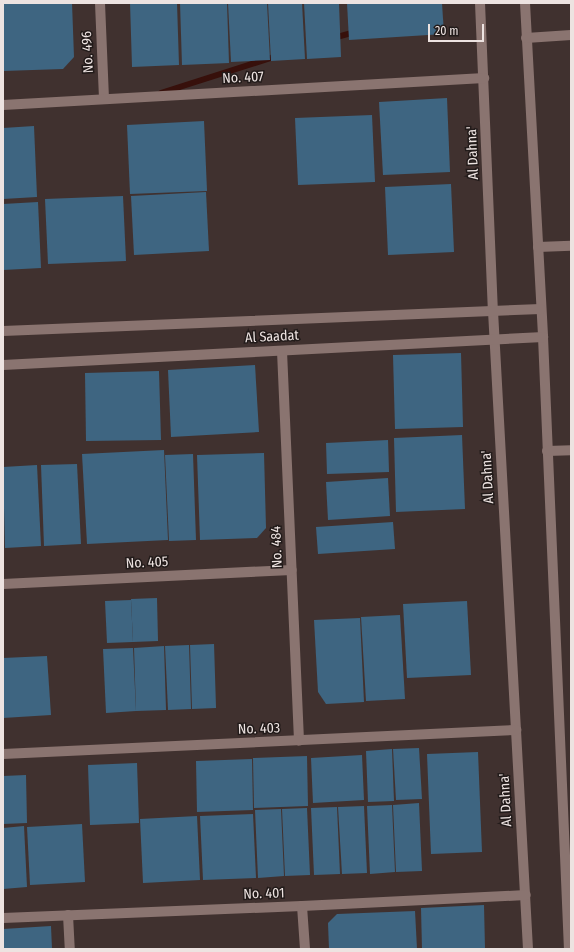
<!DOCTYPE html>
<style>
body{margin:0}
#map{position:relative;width:574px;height:952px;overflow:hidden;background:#40312f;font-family:"Fira Sans Condensed",sans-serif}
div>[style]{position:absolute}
.stream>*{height:5.5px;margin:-2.75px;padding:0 2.75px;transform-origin:2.75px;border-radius:2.75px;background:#37100b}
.building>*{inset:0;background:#3e6581}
.minor>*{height:10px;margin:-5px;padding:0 5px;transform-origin:5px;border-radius:5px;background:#8a7470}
span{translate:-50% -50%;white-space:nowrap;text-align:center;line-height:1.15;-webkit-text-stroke:3px #221b1a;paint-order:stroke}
.street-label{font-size:14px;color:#ede3e1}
.frame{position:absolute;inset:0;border:4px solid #ede3e1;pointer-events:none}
.scale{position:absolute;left:428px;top:24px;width:56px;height:18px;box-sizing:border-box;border:2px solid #ede3e1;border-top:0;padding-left:5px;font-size:12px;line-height:14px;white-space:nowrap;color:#ede3e1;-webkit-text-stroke:3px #221b1a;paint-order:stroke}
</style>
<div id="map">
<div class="stream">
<div style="left:334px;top:38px;width:22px;rotate:-16deg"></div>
<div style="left:161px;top:93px;width:115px;rotate:-17.7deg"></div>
</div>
<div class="building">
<div style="clip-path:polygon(3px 3px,72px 3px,74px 57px,63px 69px,3px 71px)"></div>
<div style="clip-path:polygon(130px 3px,177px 3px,179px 65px,132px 67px)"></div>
<div style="clip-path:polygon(180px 3px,227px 3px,229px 63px,182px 65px)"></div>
<div style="clip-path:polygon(228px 3px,267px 3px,270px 60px,231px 62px)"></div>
<div style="clip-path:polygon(268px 3px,302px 3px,305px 59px,271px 61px)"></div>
<div style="clip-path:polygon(304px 3px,339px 3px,341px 57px,307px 59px)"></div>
<div style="clip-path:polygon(347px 3px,442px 3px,444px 34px,349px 40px)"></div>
<div style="clip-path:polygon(447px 98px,450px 172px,383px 175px,379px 102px)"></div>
<div style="clip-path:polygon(372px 115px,375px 182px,298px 185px,295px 118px)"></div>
<div style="clip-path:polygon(204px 121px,207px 191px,130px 194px,127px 125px)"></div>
<div style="clip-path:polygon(34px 126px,37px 197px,3px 199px,3px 128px)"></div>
<div style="clip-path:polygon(451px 184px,454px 252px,388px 255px,385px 187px)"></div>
<div style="clip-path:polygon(206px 192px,209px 251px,134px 255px,131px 196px)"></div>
<div style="clip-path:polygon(123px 196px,126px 261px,48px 264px,45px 199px)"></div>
<div style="clip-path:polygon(38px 202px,41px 268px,3px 270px,3px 204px)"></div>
<div style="clip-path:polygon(461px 353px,463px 427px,395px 429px,393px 355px)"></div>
<div style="clip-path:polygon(255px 365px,259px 432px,171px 437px,168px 370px)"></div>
<div style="clip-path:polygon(159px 371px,161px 440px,86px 441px,85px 373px)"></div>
<div style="clip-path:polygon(462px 435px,465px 509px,396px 512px,394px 438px)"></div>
<div style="clip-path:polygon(388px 440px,389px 472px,327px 474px,326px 443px)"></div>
<div style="clip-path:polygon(164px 450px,168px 540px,87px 544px,82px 454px)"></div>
<div style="clip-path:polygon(264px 453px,266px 528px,257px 538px,200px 540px,197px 455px)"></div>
<div style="clip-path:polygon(193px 454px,196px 540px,169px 541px,165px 455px)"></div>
<div style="clip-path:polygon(77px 464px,81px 544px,44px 546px,41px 465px)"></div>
<div style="clip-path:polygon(37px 465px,41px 546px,5px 548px,3px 467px)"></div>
<div style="clip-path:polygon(388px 478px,390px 516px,328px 520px,326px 482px)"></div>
<div style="clip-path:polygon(393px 522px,395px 549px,318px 554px,316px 527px)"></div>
<div style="clip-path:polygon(157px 598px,158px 641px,133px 642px,131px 599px)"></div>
<div style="clip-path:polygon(131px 600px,133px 642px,107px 643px,105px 601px)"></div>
<div style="clip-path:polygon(467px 601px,471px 675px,407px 678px,403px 604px)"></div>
<div style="clip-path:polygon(400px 615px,405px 699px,366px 701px,361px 617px)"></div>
<div style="clip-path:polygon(360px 618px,364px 702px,326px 704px,318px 692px,314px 620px)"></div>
<div style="clip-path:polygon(214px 644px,216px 708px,192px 709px,190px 645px)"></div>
<div style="clip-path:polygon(189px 645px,191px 709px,168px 710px,165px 646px)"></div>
<div style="clip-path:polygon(164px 646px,166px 710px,136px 711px,134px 648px)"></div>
<div style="clip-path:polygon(133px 648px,136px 711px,106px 713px,103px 649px)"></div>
<div style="clip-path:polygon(47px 656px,51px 715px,3px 718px,3px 658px)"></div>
<div style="clip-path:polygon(419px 748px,422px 799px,396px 800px,393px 749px)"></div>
<div style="clip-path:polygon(392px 749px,394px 801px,368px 802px,366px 751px)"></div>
<div style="clip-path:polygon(478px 752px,482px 852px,431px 854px,427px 754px)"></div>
<div style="clip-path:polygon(362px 755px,364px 800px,313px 803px,311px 758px)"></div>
<div style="clip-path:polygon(307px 756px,308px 806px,254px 808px,253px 758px)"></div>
<div style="clip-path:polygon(252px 759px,253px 810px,197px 812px,196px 761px)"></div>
<div style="clip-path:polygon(137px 763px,139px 823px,90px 825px,88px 765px)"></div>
<div style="clip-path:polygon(26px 775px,27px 823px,3px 824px,3px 776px)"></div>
<div style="clip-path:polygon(419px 803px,422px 871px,396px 872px,393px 805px)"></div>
<div style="clip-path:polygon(392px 805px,395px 872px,370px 874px,367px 806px)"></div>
<div style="clip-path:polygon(364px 806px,367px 873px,342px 874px,338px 807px)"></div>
<div style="clip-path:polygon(337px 807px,340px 874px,314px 875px,311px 808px)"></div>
<div style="clip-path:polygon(307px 808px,310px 875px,285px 876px,282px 809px)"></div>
<div style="clip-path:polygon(281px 809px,284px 876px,258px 878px,255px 810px)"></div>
<div style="clip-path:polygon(253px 814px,256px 878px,203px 880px,200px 816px)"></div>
<div style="clip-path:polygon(197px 816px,200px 880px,143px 883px,140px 819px)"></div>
<div style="clip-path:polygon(82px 824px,85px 882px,30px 885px,27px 827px)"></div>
<div style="clip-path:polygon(24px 826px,27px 887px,3px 889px,3px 828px)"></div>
<div style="clip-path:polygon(484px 905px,485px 949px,422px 949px,421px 908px)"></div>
<div style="clip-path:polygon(415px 911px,417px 949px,329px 949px,328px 923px,337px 914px)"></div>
<div style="clip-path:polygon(51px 926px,52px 949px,3px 949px,3px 929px)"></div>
</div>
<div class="minor">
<div style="left:100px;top:3px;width:96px;rotate:87.6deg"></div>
<div style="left:480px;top:3px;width:308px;rotate:87.6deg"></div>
<div style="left:493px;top:311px;width:639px;rotate:86.86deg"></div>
<div style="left:525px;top:3px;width:334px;rotate:86.9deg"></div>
<div style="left:543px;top:337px;width:613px;rotate:87.57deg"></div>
<div style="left:526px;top:38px;width:45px;rotate:-3.8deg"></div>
<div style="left:3px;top:105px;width:482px;rotate:-3.2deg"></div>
<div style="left:538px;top:247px;width:33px;rotate:-2deg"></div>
<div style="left:3px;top:331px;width:538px;rotate:-2.34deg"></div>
<div style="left:282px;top:351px;width:390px;rotate:87.5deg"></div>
<div style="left:3px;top:365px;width:541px;rotate:-2.97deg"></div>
<div style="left:547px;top:451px;width:24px;rotate:-2deg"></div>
<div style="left:3px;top:584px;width:289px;rotate:-2.8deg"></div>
<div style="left:3px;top:754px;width:514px;rotate:-2.68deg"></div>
<div style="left:302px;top:906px;width:43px;rotate:86deg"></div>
<div style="left:68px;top:915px;width:34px;rotate:87deg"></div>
<div style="left:3px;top:918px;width:299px;rotate:-2.3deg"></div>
<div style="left:302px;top:906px;width:224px;rotate:-2.8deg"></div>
</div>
<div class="street-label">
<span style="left:88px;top:52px;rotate:-93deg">No. 496</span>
<span style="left:243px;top:78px;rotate:-3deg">No. 407</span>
<span style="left:473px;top:153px;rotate:-92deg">Al Dahna'</span>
<span style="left:272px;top:337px;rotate:-3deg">Al Saadat</span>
<span style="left:488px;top:477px;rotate:-93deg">Al Dahna'</span>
<span style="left:277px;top:547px;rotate:-92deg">No. 484</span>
<span style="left:147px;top:563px;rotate:-3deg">No. 405</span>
<span style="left:259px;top:729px;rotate:-2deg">No. 403</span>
<span style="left:506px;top:800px;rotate:-93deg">Al Dahna'</span>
<span style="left:264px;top:894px;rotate:-2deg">No. 401</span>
</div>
<div class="frame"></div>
<div class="scale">20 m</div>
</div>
